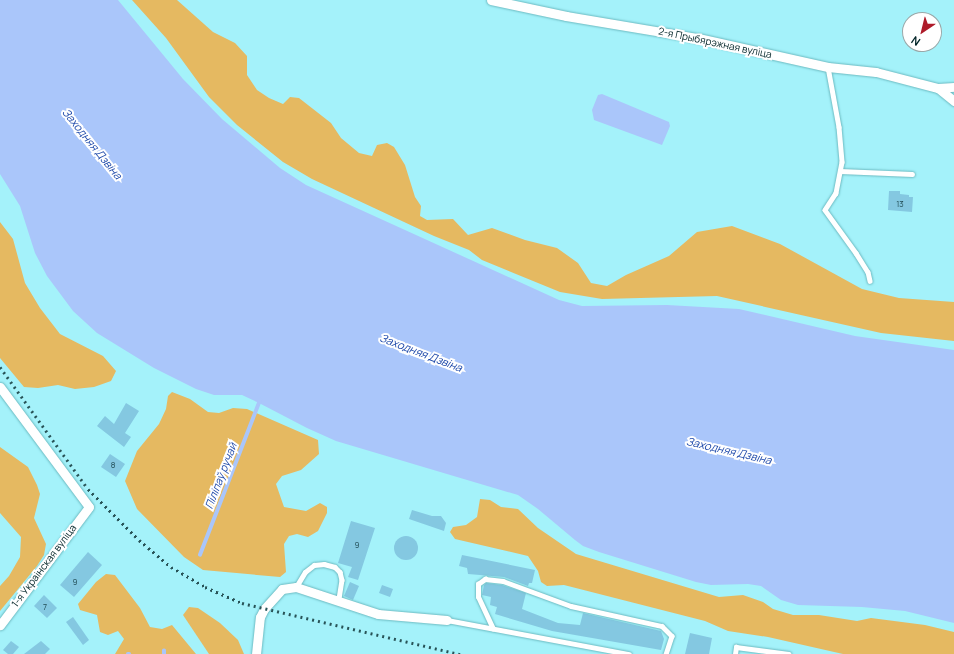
<!DOCTYPE html>
<meta charset="utf-8">
<style>
body{margin:0}
#map{position:relative;width:954px;height:654px;overflow:hidden;background:#a4f2fa;font-family:Manrope,sans-serif}
div>[style]{position:absolute}
.green>*{inset:0;background:#e5b961}
.water>*{inset:0;background:#aac6fa}
.stream>*{height:3.5px;margin:-1.75px;padding:0 1.75px;transform-origin:1.75px;border-radius:1.75px;background:#aac6fa}
.building>*{inset:0;background:#84c8e1}
.round{border-radius:50%}
.roads{filter:drop-shadow(0 0 1px #6cbac1) drop-shadow(0 0 1px #6cbac1)}
.service>*{height:4.5px;margin:-2.25px;padding:0 2.25px;transform-origin:2.25px;border-radius:2.25px;background:#fff}
.minor>*{height:9px;margin:-4.5px;padding:0 4.5px;transform-origin:4.5px;border-radius:4.5px;background:#fff}
.rail>*{height:3px;margin-top:-1.5px;transform-origin:0;background:repeating-linear-gradient(90deg,#275357 0 2px,transparent 0 6px)}
span{translate:-50% -50%;white-space:nowrap;text-align:center;line-height:1.15;-webkit-text-stroke:4px #fff;paint-order:stroke}
.number-label{font-size:8px;color:#224c55}
.number-label span{-webkit-text-stroke-width:0}
.street-label{font-size:10px;color:#012326}
.water-label{font-size:11px;color:#1e49aa;font-style:italic}
.north{position:absolute;left:902px;top:12px;width:40px;height:40px;box-sizing:border-box;background:#fff;border:1px solid #99a7a8;border-radius:50%;rotate:215deg;font-size:11px;font-weight:700;line-height:16px;text-align:center;color:#012326}
.north::after{content:'';display:block;margin:auto;width:14px;height:18px;background:#ae1b2a;clip-path:polygon(50% 0,100% 100%,50% 72%,0 100%)}
</style>
<div id="map">
<div class="green">
<div style="clip-path:polygon(132px 0,177px 0,213px 32px,235px 43px,247px 56px,247px 75px,257px 90px,269px 98px,283px 104px,290px 97px,299px 98px,331px 123px,341px 138px,359px 153px,372px 156px,377px 145px,387px 143px,394px 147px,405px 165px,415px 197px,421px 206px,420px 216px,427px 220px,453px 219px,468px 235px,492px 228px,525px 240px,557px 248px,578px 263px,591px 283px,607px 286px,626px 275px,669px 256px,697px 232px,732px 226px,780px 244px,862px 289px,899px 298px,954px 302px,954px 341px,881px 333px,717px 296px,602px 299px,560px 292px,482px 260px,469px 250px,434px 236px,312px 179px,283px 162px,237px 125px,209px 97px,166px 38px)"></div>
<div style="clip-path:polygon(0 222px,13px 239px,25px 283px,40px 308px,60px 334px,103px 356px,116px 371px,111px 381px,94px 387px,75px 389px,58px 385px,38px 388px,24px 387px,0 358px)"></div>
<div style="clip-path:polygon(172px 392px,190px 399px,208px 412px,219px 413px,233px 408px,247px 409px,318px 440px,319px 454px,301px 470px,282px 476px,276px 484px,284px 507px,306px 511px,320px 503px,327px 507px,327px 513px,318px 531px,308px 537px,297px 534px,289px 536px,284px 544px,286px 572px,280px 577px,203px 570px,184px 557px,137px 509px,125px 481px,137px 451px,159px 424px,166px 409px,168px 396px)"></div>
<div style="clip-path:polygon(0 447px,28px 467px,37px 485px,40px 494px,34px 518px,46px 544px,44px 555px,37px 566px,0 611px,0 586px,9px 576px,20px 557px,21px 537px,0 513px)"></div>
<div style="clip-path:polygon(480px 499px,490px 500px,501px 507px,518px 509px,538px 528px,576px 554px,719px 597px,743px 595px,763px 602px,773px 609px,793px 615px,819px 615px,857px 621px,871px 618px,925px 625px,954px 632px,954px 654px,843px 654px,768px 637px,728px 631px,705px 621px,564px 585px,547px 586px,541px 582px,538px 571px,528px 556px,455px 539px,450px 532px,453px 527px,466px 525px,477px 517px)"></div>
<div style="clip-path:polygon(106px 574px,115px 575px,140px 608px,150px 627px,162px 629px,172px 625px,196px 654px,115px 654px,124px 639px,118px 631px,108px 635px,100px 632px,97px 615px,80px 610px,78px 604px,96px 582px)"></div>
<div style="clip-path:polygon(189px 607px,198px 608px,220px 623px,238px 640px,244px 654px,209px 654px,183px 615px)"></div>
</div>
<div class="water">
<div style="clip-path:polygon(0 0,118px 0,183px 79px,222px 119px,280px 168px,306px 185px,559px 300px,582px 306px,667px 305px,739px 309px,855px 336px,954px 350px,954px 623px,905px 611px,862px 607px,798px 605px,781px 600px,761px 586px,748px 584px,711px 585px,696px 582px,599px 552px,583px 546px,575px 540px,538px 509px,518px 495px,336px 441px,307px 428px,259px 403px,242px 395px,214px 395px,196px 389px,154px 368px,97px 333px,73px 311px,47px 276px,35px 253px,20px 206px,0 174px)"></div>
<div style="clip-path:polygon(602px 94px,669px 122px,670px 126px,662px 145px,594px 120px,592px 110px,598px 95px)"></div>
</div>
<div class="stream">
<div style="left:200px;top:555px;width:166px;rotate:-68.8deg"></div>
<div style="left:128px;top:654px;width:1px"></div>
<div style="left:164px;top:654px;width:3px;rotate:-90deg"></div>
</div>
<div class="building">
<div style="clip-path:polygon(889px 191px,900px 191px,900px 194px,909px 195px,909px 197px,913px 197px,912px 212px,888px 210px)"></div>
<div style="clip-path:polygon(126px 403px,139px 411px,125px 433px,131px 437px,124px 447px,97px 426px,105px 416px,114px 424px)"></div>
<div style="clip-path:polygon(110px 454px,125px 464px,116px 477px,101px 467px)"></div>
<div style="clip-path:polygon(412px 510px,432px 516px,441px 516px,446px 523px,444px 531px,409px 519px)"></div>
<div style="clip-path:polygon(351px 521px,375px 528px,358px 580px,348px 577px,352px 567px,338px 563px)"></div>
<div class="round" style="left:394px;top:536px;width:24px;height:24px"></div>
<div style="clip-path:polygon(88px 552px,102px 565px,74px 597px,60px 585px)"></div>
<div style="clip-path:polygon(462px 555px,535px 570px,532px 583px,529px 583px,528px 586px,504px 577px,468px 574px,467px 568px,459px 566px)"></div>
<div style="clip-path:polygon(350px 582px,359px 586px,353px 600px,344px 596px)"></div>
<div style="clip-path:polygon(486px 583px,502px 585px,526px 593px,522px 609px,558px 623px,580px 625px,583px 613px,661px 631px,664px 639px,661px 650px,552px 631px,495px 614px,497px 607px,490px 605px,491px 597px,482px 595px,484px 585px)"></div>
<div style="clip-path:polygon(382px 585px,393px 589px,390px 597px,379px 593px)"></div>
<div style="clip-path:polygon(44px 595px,57px 608px,47px 618px,34px 606px)"></div>
<div style="clip-path:polygon(73px 617px,89px 640px,83px 645px,66px 622px)"></div>
<div style="clip-path:polygon(690px 633px,712px 638px,709px 654px,685px 654px)"></div>
<div style="clip-path:polygon(11px 641px,19px 647px,13px 654px,8px 654px,3px 650px)"></div>
<div style="clip-path:polygon(41px 641px,50px 649px,45px 654px,24px 654px)"></div>
</div>
<div class="roads">
<div class="service">
<div style="left:828px;top:67px;width:61px;rotate:79.6deg"></div>
<div style="left:839px;top:127px;width:35px;rotate:85deg"></div>
<div style="left:842px;top:162px;width:32px;rotate:101deg"></div>
<div style="left:836px;top:193px;width:20px;rotate:123deg"></div>
<div style="left:825px;top:210px;width:53px;rotate:54.2deg"></div>
<div style="left:856px;top:253px;width:22px;rotate:58deg"></div>
<div style="left:868px;top:272px;width:9px;rotate:77deg"></div>
<div style="left:840px;top:171px;width:72px;rotate:2.4deg"></div>
<div style="left:296px;top:587px;width:17px;rotate:-59deg"></div>
<div style="left:305px;top:572px;width:11px;rotate:-38deg"></div>
<div style="left:314px;top:565px;width:10px;rotate:-6deg"></div>
<div style="left:324px;top:564px;width:11px;rotate:15deg"></div>
<div style="left:335px;top:567px;width:7px;rotate:45deg"></div>
<div style="left:340px;top:572px;width:8px;rotate:76deg"></div>
<div style="left:342px;top:580px;width:20px;rotate:99deg"></div>
<div style="left:447px;top:620px;width:185px;rotate:10.6deg"></div>
<div style="left:493px;top:629px;width:35px;rotate:-115deg"></div>
<div style="left:478px;top:597px;width:13px;rotate:-90deg"></div>
<div style="left:478px;top:584px;width:9px;rotate:-36deg"></div>
<div style="left:485px;top:579px;width:18px;rotate:6deg"></div>
<div style="left:503px;top:581px;width:72px;rotate:20.2deg"></div>
<div style="left:571px;top:606px;width:93px;rotate:12.4deg"></div>
<div style="left:662px;top:626px;width:14px;rotate:45deg"></div>
<div style="left:672px;top:636px;width:19px;rotate:108deg"></div>
<div style="left:735px;top:654px;width:7px;rotate:-82deg"></div>
<div style="left:736px;top:647px;width:53px;rotate:7.5deg"></div>
</div>
<div class="minor">
<div style="left:491px;top:0;width:77px;rotate:12deg"></div>
<div style="left:566px;top:16px;width:134px;rotate:9.5deg"></div>
<div style="left:698px;top:38px;width:133px;rotate:12.6deg"></div>
<div style="left:828px;top:67px;width:48px;rotate:5.9deg"></div>
<div style="left:876px;top:72px;width:64px;rotate:14.5deg"></div>
<div style="left:938px;top:88px;width:16px;rotate:-4deg"></div>
<div style="left:938px;top:88px;width:21px;rotate:39deg"></div>
<div style="left:0;top:387px;width:149px;rotate:53.4deg"></div>
<div style="left:89px;top:507px;width:148px;rotate:127deg"></div>
<div style="left:256px;top:654px;width:37px;rotate:-84deg"></div>
<div style="left:260px;top:617px;width:9px;rotate:-63deg"></div>
<div style="left:264px;top:609px;width:27px;rotate:-48deg"></div>
<div style="left:282px;top:589px;width:14px;rotate:-8deg"></div>
<div style="left:296px;top:587px;width:86px;rotate:18.2deg"></div>
<div style="left:378px;top:614px;width:69px;rotate:5deg"></div>
</div>
</div>
<div class="rail">
<div style="left:0;top:367px;width:150px;rotate:54.2deg"></div>
<div style="left:88px;top:489px;width:72px;rotate:45deg"></div>
<div style="left:139px;top:540px;width:42px;rotate:40.2deg"></div>
<div style="left:171px;top:567px;width:39px;rotate:30deg"></div>
<div style="left:205px;top:587px;width:40px;rotate:23.4deg"></div>
<div style="left:242px;top:603px;width:224px;rotate:13.2deg"></div>
</div>
<div class="number-label">
<span style="left:900px;top:204px">13</span>
<span style="left:113px;top:465px">8</span>
<span style="left:357px;top:545px">9</span>
<span style="left:75px;top:582px">9</span>
<span style="left:45px;top:607px">7</span>
</div>
<div class="street-label">
<span style="left:715px;top:43px;rotate:12deg">2-я Прыбярэжная вуліца</span>
<span style="left:44px;top:566px;rotate:-53deg">1-я Украінская вуліца</span>
</div>
<div class="water-label">
<span style="left:92px;top:144px;rotate:51deg">Заходняя Дзвіна</span>
<span style="left:421px;top:353px;rotate:21deg">Заходняя Дзвіна</span>
<span style="left:729px;top:451px;rotate:13deg">Заходняя Дзвіна</span>
<span style="left:221px;top:476px;rotate:-69deg">Піліпаў ручай</span>
</div>
<div class="north">N</div>
</div>
